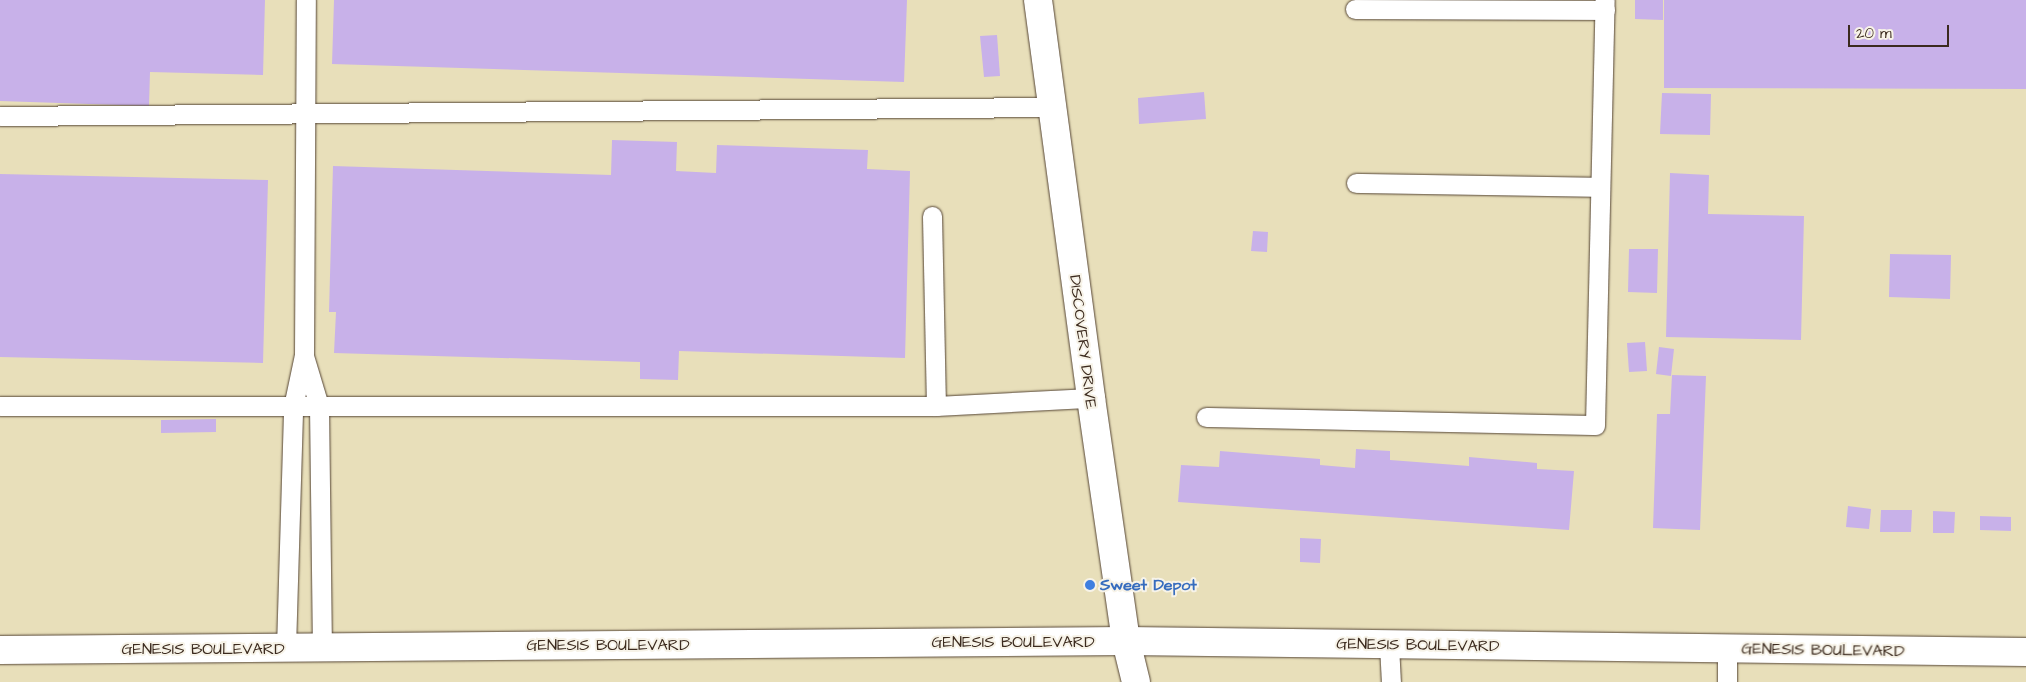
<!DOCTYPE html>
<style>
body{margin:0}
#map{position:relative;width:2026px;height:682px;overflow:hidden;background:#e8dfba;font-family:"Architects Daughter",sans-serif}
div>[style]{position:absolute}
.building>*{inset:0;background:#c8b1e9}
.roads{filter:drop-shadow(0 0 1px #554535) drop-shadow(0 0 1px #554535)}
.service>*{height:19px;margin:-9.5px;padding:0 9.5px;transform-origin:9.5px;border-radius:9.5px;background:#fff}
.minor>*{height:28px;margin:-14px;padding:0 14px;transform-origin:14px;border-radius:14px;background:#fff}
.dots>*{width:14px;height:14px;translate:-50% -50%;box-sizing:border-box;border:2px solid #f7f3e8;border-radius:50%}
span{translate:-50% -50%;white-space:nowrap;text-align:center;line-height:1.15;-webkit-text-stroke:4px #f7f3e8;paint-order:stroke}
.street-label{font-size:16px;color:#3b2a1e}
.shop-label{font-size:16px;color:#366cbe;font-weight:700}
.left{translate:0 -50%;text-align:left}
.scale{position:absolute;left:1848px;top:25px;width:101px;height:22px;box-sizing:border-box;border:2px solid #3b2a1e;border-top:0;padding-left:6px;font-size:15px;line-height:18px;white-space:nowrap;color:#3b2a1e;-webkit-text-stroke:4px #f7f3e8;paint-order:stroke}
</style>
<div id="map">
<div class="building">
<div style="clip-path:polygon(0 0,265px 0,263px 75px,150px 72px,149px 106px,0 101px)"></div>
<div style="clip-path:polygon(334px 0,907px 0,904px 82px,332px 64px)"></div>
<div style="clip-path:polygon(1635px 0,1663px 0,1663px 20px,1635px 19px)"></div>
<div style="clip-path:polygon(1664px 0,2026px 0,2026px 89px,1664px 88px)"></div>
<div style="clip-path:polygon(997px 35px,1000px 76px,984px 77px,980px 36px)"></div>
<div style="clip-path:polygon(1204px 92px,1206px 119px,1139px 124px,1138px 98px)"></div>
<div style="clip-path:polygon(1662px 93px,1711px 94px,1710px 135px,1660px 134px)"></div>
<div style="clip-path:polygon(612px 140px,677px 142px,676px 171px,716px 173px,717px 145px,868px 150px,867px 169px,910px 171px,905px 358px,679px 351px,678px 380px,640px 379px,640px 362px,334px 353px,336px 312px,329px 312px,333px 166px,611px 175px)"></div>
<div style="clip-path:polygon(1670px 173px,1709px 175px,1708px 214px,1804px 216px,1801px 340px,1666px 337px)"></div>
<div style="clip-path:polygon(0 174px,268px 180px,263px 363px,0 357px)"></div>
<div style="clip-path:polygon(1253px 231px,1268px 232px,1267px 252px,1251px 251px)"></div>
<div style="clip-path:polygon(1629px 249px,1658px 249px,1657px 293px,1628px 292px)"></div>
<div style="clip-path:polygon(1890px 254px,1951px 255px,1950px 299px,1889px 297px)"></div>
<div style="clip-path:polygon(1645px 342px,1647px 371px,1629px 372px,1627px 343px)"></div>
<div style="clip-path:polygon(1659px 347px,1674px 349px,1671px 376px,1656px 374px)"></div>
<div style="clip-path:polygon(1672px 375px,1706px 376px,1700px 530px,1653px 528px,1657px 414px,1670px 414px)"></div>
<div style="clip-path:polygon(216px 419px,216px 432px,161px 433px,161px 420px)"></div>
<div style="clip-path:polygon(1356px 449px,1390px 451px,1390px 460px,1469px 466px,1469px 457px,1537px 463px,1537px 469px,1574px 471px,1569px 530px,1178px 502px,1181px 465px,1219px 467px,1220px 451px,1320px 459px,1320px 465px,1355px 468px)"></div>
<div style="clip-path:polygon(1848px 506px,1871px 509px,1869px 529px,1846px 527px)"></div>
<div style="clip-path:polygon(1881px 510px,1912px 510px,1911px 532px,1880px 532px)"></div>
<div style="clip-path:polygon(1933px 511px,1955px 512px,1954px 533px,1933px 533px)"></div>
<div style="clip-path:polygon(1980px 516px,2011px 517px,2011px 531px,1980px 530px)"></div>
<div style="clip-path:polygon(1300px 538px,1321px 539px,1320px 563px,1300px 562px)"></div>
</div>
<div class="roads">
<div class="service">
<div style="left:1355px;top:9px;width:250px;rotate:0.2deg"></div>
<div style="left:0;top:116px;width:1053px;rotate:-0.49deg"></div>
<div style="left:1356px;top:183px;width:243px;rotate:0.9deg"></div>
<div style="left:932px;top:216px;width:190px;rotate:88.8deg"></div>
<div style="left:304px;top:356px;width:52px;rotate:73.3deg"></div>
<div style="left:319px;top:406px;width:242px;rotate:89.3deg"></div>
<div style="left:0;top:406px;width:936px"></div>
<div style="left:936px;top:406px;width:155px;rotate:-3deg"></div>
<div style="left:1206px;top:417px;width:389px;rotate:1.2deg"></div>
<div style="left:1595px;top:425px;width:425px;rotate:-88.7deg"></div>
<div style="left:1389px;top:645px;width:37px;rotate:87deg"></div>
<div style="left:286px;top:648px;width:241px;rotate:-88.3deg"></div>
<div style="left:293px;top:407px;width:53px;rotate:-78.1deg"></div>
<div style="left:304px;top:355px;width:355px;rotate:-89.7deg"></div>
<div style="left:1727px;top:682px;width:33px;rotate:-90deg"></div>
</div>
<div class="minor">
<div style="left:1038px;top:0;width:402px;rotate:82.4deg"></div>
<div style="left:1091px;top:398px;width:246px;rotate:81.8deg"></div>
<div style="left:1126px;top:641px;width:42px;rotate:76.3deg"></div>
<div style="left:0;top:650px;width:1126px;rotate:-0.46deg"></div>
<div style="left:1126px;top:641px;width:900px;rotate:0.7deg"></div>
</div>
</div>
<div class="dots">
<div style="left:1090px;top:585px;background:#3f7fe0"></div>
</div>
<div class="street-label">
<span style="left:1083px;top:342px;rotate:83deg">DISCOVERY DRIVE</span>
<span style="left:1013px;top:642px">GENESIS BOULEVARD</span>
<span style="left:608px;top:645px">GENESIS BOULEVARD</span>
<span style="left:1418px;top:645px;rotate:1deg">GENESIS BOULEVARD</span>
<span style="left:203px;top:649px">GENESIS BOULEVARD</span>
<span style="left:1823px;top:650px;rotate:1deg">GENESIS BOULEVARD</span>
</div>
<div class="shop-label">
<span class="left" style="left:1100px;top:585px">Sweet Depot</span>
</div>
<div class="scale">20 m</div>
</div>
